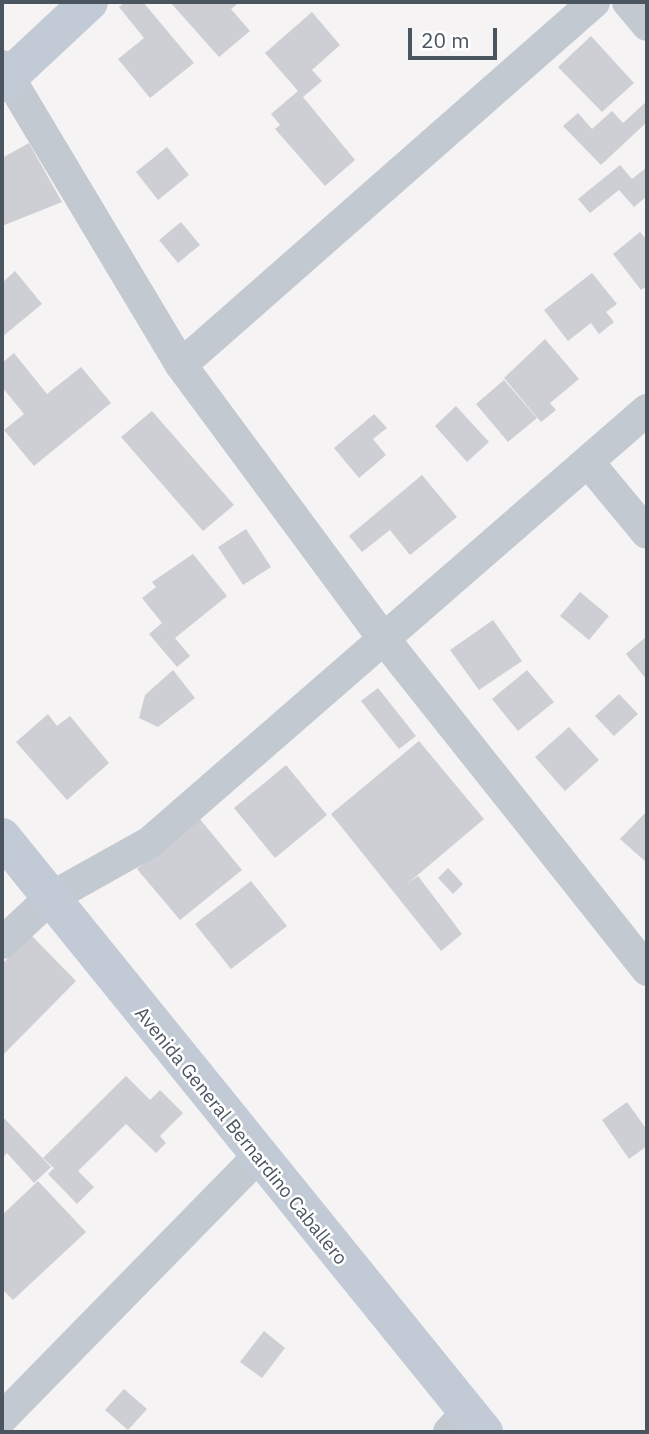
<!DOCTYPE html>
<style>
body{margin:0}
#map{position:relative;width:649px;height:1434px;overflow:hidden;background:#f5f3f3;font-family:"IBM Plex Sans",sans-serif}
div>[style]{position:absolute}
.building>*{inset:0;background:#cdcfd5}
.street>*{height:32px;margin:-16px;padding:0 16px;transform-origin:16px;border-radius:16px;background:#c2c9d1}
.secondary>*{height:38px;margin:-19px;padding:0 19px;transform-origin:19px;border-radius:19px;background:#c2cad5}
span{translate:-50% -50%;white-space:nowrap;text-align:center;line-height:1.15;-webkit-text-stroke:5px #fff;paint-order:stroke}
.street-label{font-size:19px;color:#4b5560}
.frame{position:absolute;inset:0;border:4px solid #4b5560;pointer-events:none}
.scale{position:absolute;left:408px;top:28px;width:89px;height:32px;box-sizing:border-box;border:4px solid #4b5560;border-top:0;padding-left:9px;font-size:21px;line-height:24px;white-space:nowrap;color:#4b5560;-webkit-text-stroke:5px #fff;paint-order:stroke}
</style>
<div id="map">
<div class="building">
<div style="clip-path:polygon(125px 2px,143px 2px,194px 63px,150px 98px,118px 59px,144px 38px,119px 7px)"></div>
<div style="clip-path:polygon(170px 2px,240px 2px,231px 9px,250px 31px,219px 57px)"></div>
<div style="clip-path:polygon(312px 12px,340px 45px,312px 70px,322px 81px,303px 97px,355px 160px,325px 186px,275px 129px,280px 125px,271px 114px,298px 91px,265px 53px)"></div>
<div style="clip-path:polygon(591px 36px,634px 83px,602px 112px,558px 67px)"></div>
<div style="clip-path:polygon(647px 101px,647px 122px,601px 165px,563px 126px,578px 113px,592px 129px,612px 111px,623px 123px)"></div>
<div style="clip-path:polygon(29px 143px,62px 202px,2px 226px,2px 158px)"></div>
<div style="clip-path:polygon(167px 147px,189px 175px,158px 200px,136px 172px)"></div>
<div style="clip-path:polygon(620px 165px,632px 179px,647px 167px,647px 196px,634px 207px,619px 190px,590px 213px,578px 199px)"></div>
<div style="clip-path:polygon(181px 222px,200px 245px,178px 263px,159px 240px)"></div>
<div style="clip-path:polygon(640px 232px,647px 240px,647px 286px,641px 290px,613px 254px)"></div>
<div style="clip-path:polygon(15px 271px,42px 304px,2px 337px,2px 283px)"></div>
<div style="clip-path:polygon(592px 273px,617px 304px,606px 312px,614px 322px,599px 334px,591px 323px,568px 341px,544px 310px)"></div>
<div style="clip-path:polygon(545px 339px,579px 379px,550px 403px,556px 410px,541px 422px,504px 378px)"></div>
<div style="clip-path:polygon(14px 353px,47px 394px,81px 367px,111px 403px,34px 466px,4px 430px,24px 414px,2px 387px,2px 363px)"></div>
<div style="clip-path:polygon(504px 380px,537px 418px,508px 442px,476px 404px)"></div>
<div style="clip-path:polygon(456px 406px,489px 442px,467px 462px,435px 426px)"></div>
<div style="clip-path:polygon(152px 411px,234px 505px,203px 531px,121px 437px)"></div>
<div style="clip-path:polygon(374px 414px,387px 428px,373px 439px,386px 455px,359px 478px,334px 448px)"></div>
<div style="clip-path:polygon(422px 475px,457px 517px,410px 555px,390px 530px,362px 552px,349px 536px)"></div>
<div style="clip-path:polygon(246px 529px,271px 567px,243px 585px,218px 547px)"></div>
<div style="clip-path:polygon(193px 554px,227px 596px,175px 638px,190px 656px,177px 667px,149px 634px,162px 623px,142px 598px,156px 587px,152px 582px)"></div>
<div style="clip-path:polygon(580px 592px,609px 616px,589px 640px,560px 616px)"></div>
<div style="clip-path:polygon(493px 620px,522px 661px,479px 690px,450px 650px)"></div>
<div style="clip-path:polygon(647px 636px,647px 680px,626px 654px)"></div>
<div style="clip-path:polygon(173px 670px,195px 698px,158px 727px,139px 718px,145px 695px)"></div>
<div style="clip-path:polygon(527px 670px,554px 702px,518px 731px,492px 699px)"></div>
<div style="clip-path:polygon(378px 688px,416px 736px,399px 749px,361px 701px)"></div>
<div style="clip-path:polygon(619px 694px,638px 714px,614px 736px,595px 716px)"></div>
<div style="clip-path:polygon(48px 714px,57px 726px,70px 716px,109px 763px,67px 800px,16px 742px)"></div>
<div style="clip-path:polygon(569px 727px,599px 760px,565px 791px,535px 757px)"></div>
<div style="clip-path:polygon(419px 741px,484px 819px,407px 884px,418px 876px,462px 934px,441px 951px,331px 814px)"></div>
<div style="clip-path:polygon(286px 765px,327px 815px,275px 858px,234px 808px)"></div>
<div style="clip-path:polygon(646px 812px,647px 813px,646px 862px,620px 839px)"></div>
<div style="clip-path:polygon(199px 818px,242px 870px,180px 920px,137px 869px)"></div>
<div style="clip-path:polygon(448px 868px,463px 884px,453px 894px,438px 878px)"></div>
<div style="clip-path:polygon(251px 881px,287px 926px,231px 969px,195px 924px)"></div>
<div style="clip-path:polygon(31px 935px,76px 981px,2px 1056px,2px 964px)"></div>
<div style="clip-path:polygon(126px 1076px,150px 1100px,160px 1090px,183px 1113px,160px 1136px,166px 1143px,156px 1153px,126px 1124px,78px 1171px,94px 1187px,77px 1204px,48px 1174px,54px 1168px,43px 1158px)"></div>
<div style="clip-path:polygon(627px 1102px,647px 1130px,647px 1146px,629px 1159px,602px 1120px)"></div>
<div style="clip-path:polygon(3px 1117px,51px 1167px,34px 1183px,7px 1153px,2px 1158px)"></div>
<div style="clip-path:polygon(38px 1181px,86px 1232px,13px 1300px,2px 1289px,2px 1215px)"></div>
<div style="clip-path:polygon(264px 1331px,285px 1348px,262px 1378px,240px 1362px)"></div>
<div style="clip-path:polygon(124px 1389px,147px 1409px,128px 1430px,105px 1410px)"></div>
</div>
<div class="street">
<div style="left:628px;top:2px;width:30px;rotate:50deg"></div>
<div style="left:2px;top:66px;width:348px;rotate:59.1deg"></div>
<div style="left:181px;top:365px;width:341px;rotate:53.5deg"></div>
<div style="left:384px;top:639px;width:423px;rotate:51.5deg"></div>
<div style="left:181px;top:365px;width:550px;rotate:-41.31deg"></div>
<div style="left:588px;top:462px;width:92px;rotate:50.3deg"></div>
<div style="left:2px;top:943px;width:66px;rotate:-43.2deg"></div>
<div style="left:50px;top:898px;width:115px;rotate:-29.2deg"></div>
<div style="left:150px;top:842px;width:659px;rotate:-41deg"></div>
<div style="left:2px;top:1418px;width:364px;rotate:-45.6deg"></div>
<div style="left:449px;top:1432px;width:27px;rotate:-48deg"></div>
</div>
<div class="secondary">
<div style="left:2px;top:83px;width:119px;rotate:-43deg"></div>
<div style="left:2px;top:837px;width:766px;rotate:50.99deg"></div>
</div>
<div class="street-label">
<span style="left:241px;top:1136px;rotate:51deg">Avenida General Bernardino Caballero</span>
</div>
<div class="frame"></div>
<div class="scale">20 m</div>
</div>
